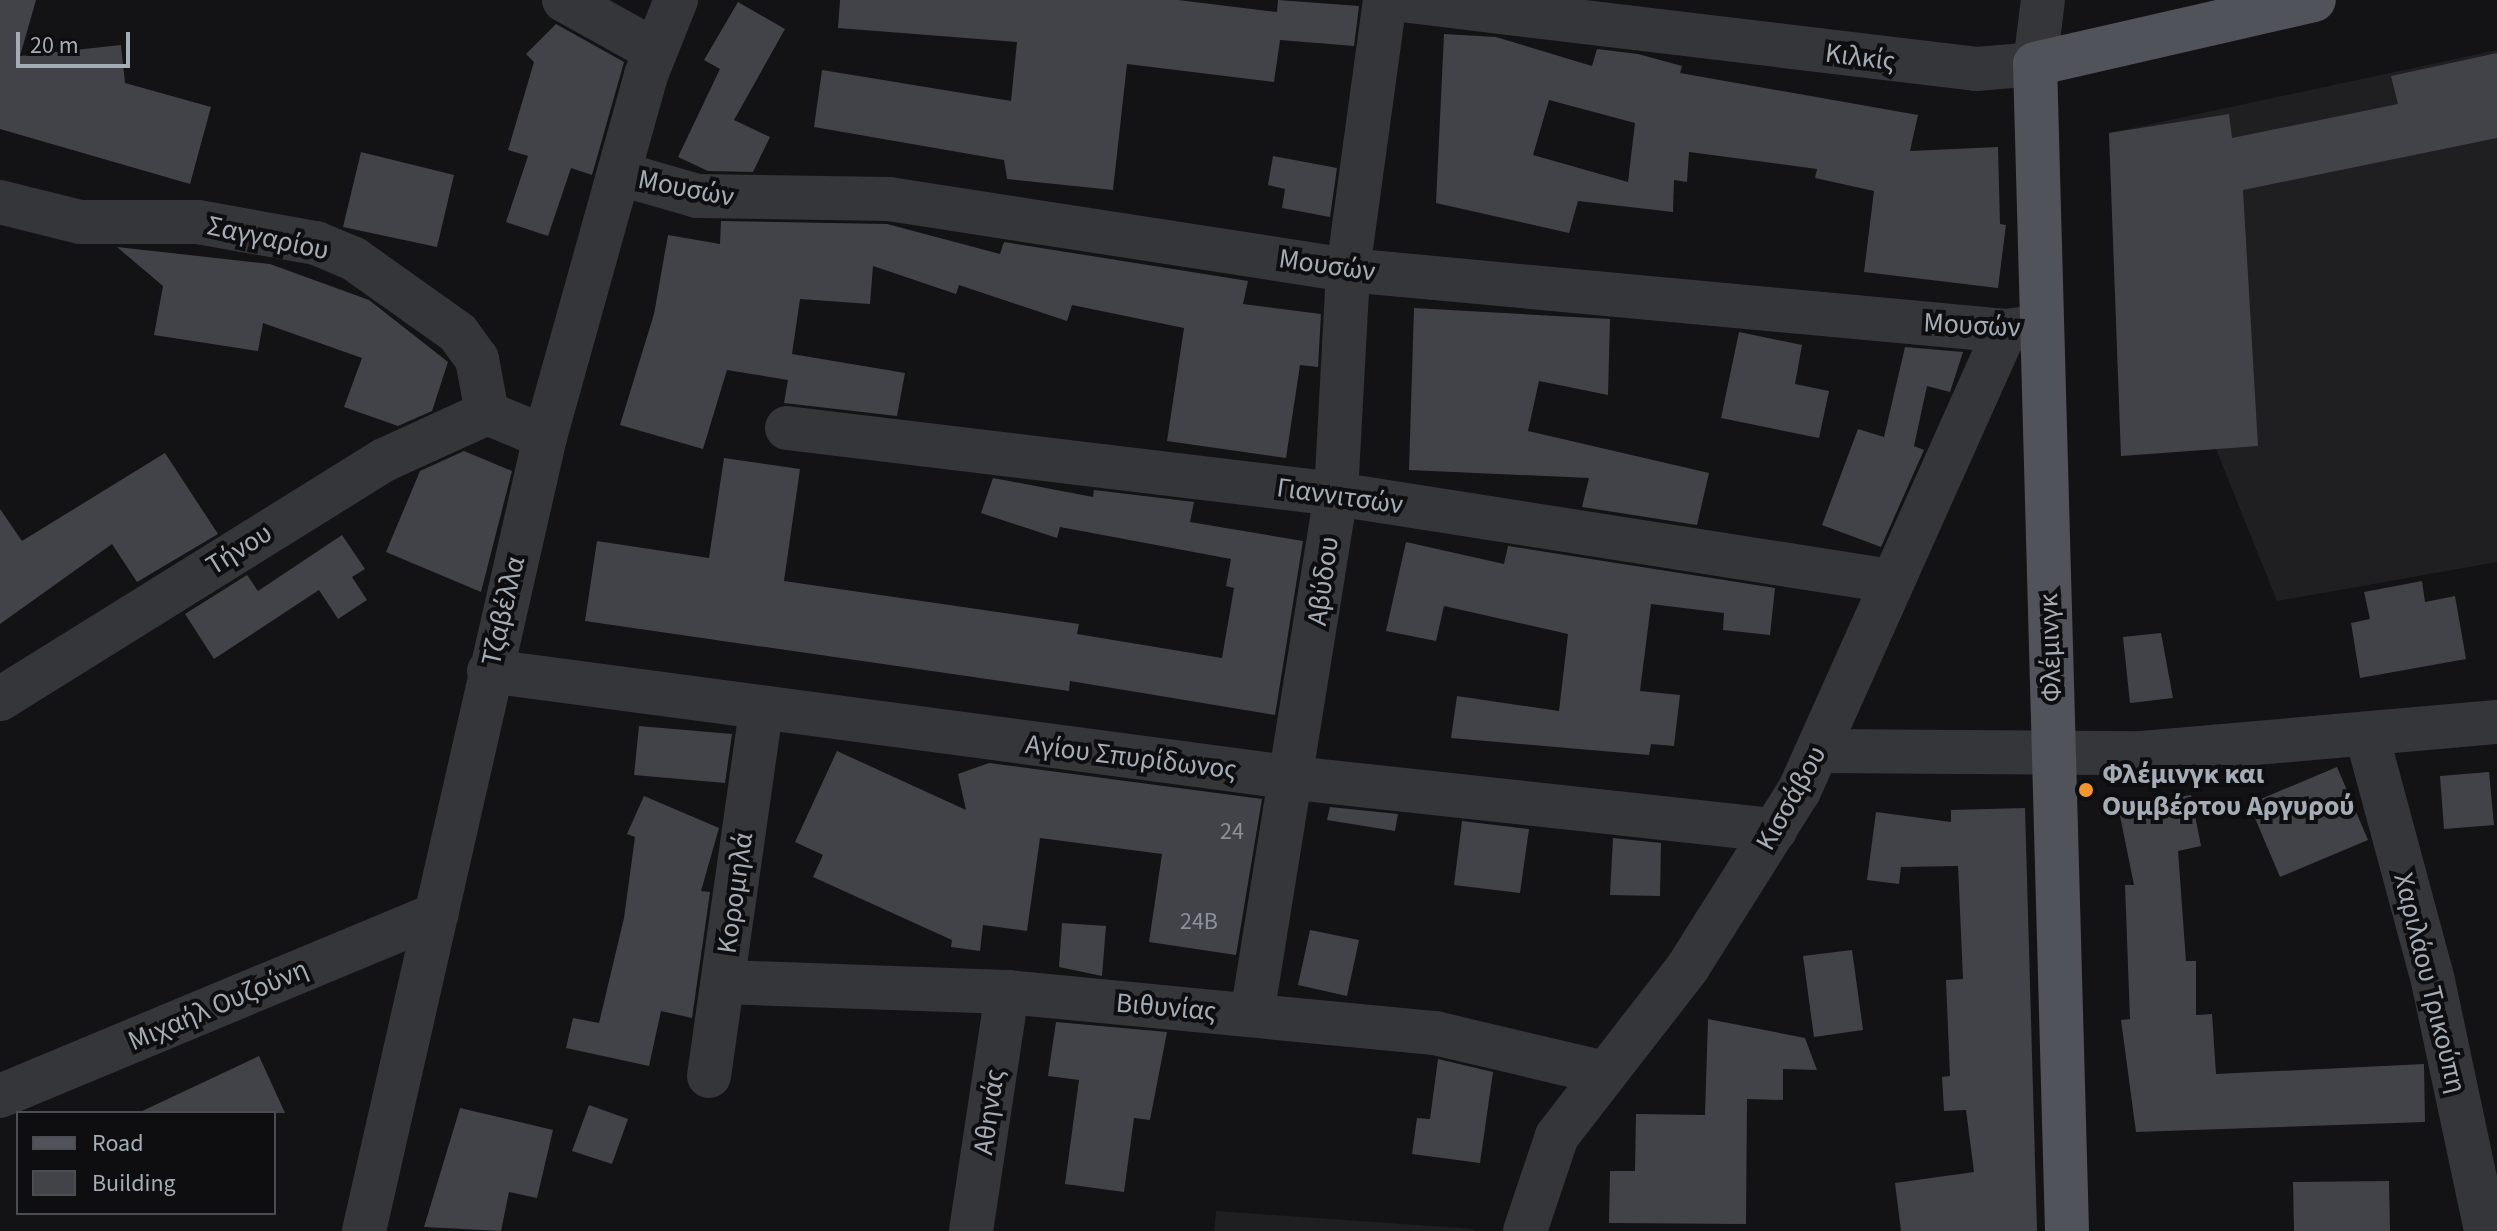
<!DOCTYPE html>
<meta charset="utf-8">
<style>
body{margin:0}
#map{position:relative;width:2497px;height:1231px;overflow:hidden;background:#131315;font-family:"Source Sans 3",sans-serif}
div>[style]{position:absolute}
.built>*{inset:0;background:#1f1f22}
.building>*{inset:0;background:#424348}
.minor>*{height:44px;margin:-22px;padding:0 22px;transform-origin:22px;border-radius:22px;background:#34363a}
.major>*{height:44px;margin:-22px;padding:0 22px;transform-origin:22px;border-radius:22px;background:#505359}
.dots>*{width:22px;height:22px;translate:-50% -50%;box-sizing:border-box;border:4px solid #0e0e10;border-radius:50%}
span{translate:-50% -50%;white-space:nowrap;text-align:center;line-height:1.15;-webkit-text-stroke:8px #0e0e10;paint-order:stroke}
.number-label{font-size:24px;color:#8c929a}
.number-label span{-webkit-text-stroke-width:0}
.street-label{font-size:28px;color:#a4acb5}
.poi-label{font-size:28px;color:#a4acb5;font-weight:700}
.left{translate:0 -50%;text-align:left}
.legend{position:absolute;left:16px;top:1111px;width:260px;height:104px;box-sizing:border-box;background:#0e0e10;border:2px solid #4a4d52;margin:0;padding:10px 14px;list-style:none;font-size:24px;color:#a4acb5}
.legend li{display:flex;align-items:center;gap:16px;height:40px}
.legend b{width:40px;border:2px solid #4a4d52}
.scale{position:absolute;left:16px;top:32px;width:114px;height:36px;box-sizing:border-box;border:4px solid #a4acb5;border-top:0;padding-left:10px;font-size:24px;line-height:28px;white-space:nowrap;color:#a4acb5;-webkit-text-stroke:6px #0e0e10;paint-order:stroke}
</style>
<div id="map">
<div class="built">
<div style="clip-path:polygon(2497px 50px,2497px 562px,2277px 601px,2216px 449px,2121px 456px,2109px 133px)"></div>
<div style="clip-path:polygon(1216px 1211px,1474px 1229px,1474px 1231px,1214px 1231px)"></div>
</div>
<div class="building">
<div style="clip-path:polygon(0 0,36px 0,20px 56px,121px 45px,125px 83px,211px 107px,190px 184px,0 129px)"></div>
<div style="clip-path:polygon(840px 0,1178px 0,1277px 12px,1278px 0,1359px 6px,1354px 46px,1280px 40px,1274px 82px,1127px 64px,1113px 190px,1007px 179px,1004px 160px,814px 127px,822px 70px,1011px 101px,1017px 42px,838px 28px)"></div>
<div style="clip-path:polygon(738px 2px,785px 29px,734px 120px,770px 137px,753px 172px,708px 171px,678px 157px,720px 69px,704px 60px)"></div>
<div style="clip-path:polygon(556px 24px,624px 62px,592px 175px,571px 168px,548px 236px,506px 222px,528px 156px,508px 150px,534px 62px,526px 54px)"></div>
<div style="clip-path:polygon(evenodd,1444px 34px,1496px 37px,1592px 66px,1597px 49px,1638px 54px,1682px 66px,1680px 73px,1918px 115px,1910px 151px,1998px 147px,2000px 224px,2006px 225px,1998px 288px,1864px 272px,1874px 191px,1815px 178px,1817px 169px,1689px 152px,1687px 182px,1674px 180px,1673px 212px,1578px 201px,1569px 233px,1436px 203px,1444px 34px,1549px 100px,1635px 123px,1628px 182px,1533px 155px,1549px 100px)"></div>
<div style="clip-path:polygon(2497px 53px,2497px 138px,2243px 190px,2258px 446px,2121px 456px,2109px 133px,2229px 114px,2232px 138px,2398px 104px,2391px 76px)"></div>
<div style="clip-path:polygon(361px 152px,454px 175px,437px 247px,343px 227px)"></div>
<div style="clip-path:polygon(1273px 156px,1337px 168px,1330px 217px,1282px 208px,1285px 189px,1268px 185px)"></div>
<div style="clip-path:polygon(721px 221px,887px 224px,1000px 254px,1004px 242px,1248px 281px,1243px 304px,1321px 314px,1318px 367px,1300px 365px,1286px 458px,1167px 441px,1184px 328px,1072px 305px,1067px 321px,959px 285px,956px 294px,873px 266px,870px 304px,800px 299px,792px 354px,905px 373px,897px 416px,784px 403px,788px 380px,727px 370px,703px 449px,620px 425px,654px 314px,668px 235px,720px 244px)"></div>
<div style="clip-path:polygon(117px 247px,270px 264px,369px 300px,448px 362px,432px 411px,398px 426px,344px 407px,362px 358px,263px 323px,258px 351px,154px 335px,163px 286px)"></div>
<div style="clip-path:polygon(1414px 308px,1610px 319px,1608px 395px,1539px 381px,1528px 431px,1709px 473px,1697px 525px,1582px 507px,1589px 478px,1409px 470px)"></div>
<div style="clip-path:polygon(1739px 332px,1802px 345px,1795px 384px,1829px 391px,1819px 438px,1721px 418px)"></div>
<div style="clip-path:polygon(1905px 347px,1963px 352px,1950px 392px,1927px 386px,1914px 446px,1924px 450px,1881px 547px,1822px 525px,1858px 429px,1884px 437px)"></div>
<div style="clip-path:polygon(464px 451px,512px 471px,481px 592px,386px 552px,420px 471px)"></div>
<div style="clip-path:polygon(165px 453px,218px 534px,137px 582px,112px 544px,0 624px,0 509px,22px 541px)"></div>
<div style="clip-path:polygon(724px 458px,800px 469px,784px 581px,1079px 624px,1077px 634px,1222px 658px,1234px 588px,1226px 586px,1231px 559px,1060px 527px,1057px 538px,981px 513px,993px 478px,1093px 497px,1094px 490px,1194px 502px,1190px 522px,1303px 541px,1275px 715px,1070px 681px,1069px 691px,585px 621px,597px 541px,709px 558px)"></div>
<div style="clip-path:polygon(342px 535px,365px 569px,352px 577px,367px 600px,338px 619px,319px 590px,214px 659px,185px 614px,247px 575px,258px 591px)"></div>
<div style="clip-path:polygon(1406px 542px,1504px 564px,1508px 546px,1775px 588px,1770px 635px,1723px 630px,1724px 613px,1651px 604px,1640px 691px,1680px 695px,1674px 746px,1651px 744px,1649px 755px,1451px 738px,1457px 696px,1559px 711px,1568px 634px,1444px 606px,1436px 641px,1386px 631px)"></div>
<div style="clip-path:polygon(2422px 581px,2425px 602px,2455px 596px,2466px 659px,2360px 678px,2351px 623px,2370px 619px,2364px 592px)"></div>
<div style="clip-path:polygon(2161px 633px,2173px 698px,2130px 703px,2123px 637px)"></div>
<div style="clip-path:polygon(639px 726px,732px 734px,725px 783px,634px 775px)"></div>
<div style="clip-path:polygon(837px 751px,966px 810px,958px 774px,989px 763px,1262px 799px,1236px 955px,1149px 942px,1162px 854px,1040px 838px,1027px 931px,983px 925px,980px 951px,951px 947px,952px 940px,813px 877px,823px 855px,795px 842px)"></div>
<div style="clip-path:polygon(2337px 767px,2368px 840px,2280px 877px,2249px 804px)"></div>
<div style="clip-path:polygon(2489px 772px,2494px 825px,2444px 829px,2440px 776px)"></div>
<div style="clip-path:polygon(2191px 795px,2201px 846px,2178px 851px,2186px 961px,2196px 961px,2196px 1015px,2212px 1014px,2216px 1074px,2424px 1064px,2425px 1122px,2136px 1132px,2121px 1020px,2130px 1019px,2125px 885px,2134px 885px,2118px 806px)"></div>
<div style="clip-path:polygon(644px 796px,719px 828px,701px 891px,710px 892px,692px 1018px,661px 1011px,649px 1066px,566px 1048px,573px 1018px,599px 1023px,624px 918px,635px 837px,627px 834px)"></div>
<div style="clip-path:polygon(1330px 807px,1398px 814px,1395px 831px,1327px 820px)"></div>
<div style="clip-path:polygon(2025px 808px,2037px 1231px,1901px 1231px,1895px 1183px,1974px 1172px,1966px 1110px,1944px 1111px,1942px 1077px,1950px 1076px,1946px 980px,1963px 979px,1958px 866px,1901px 867px,1899px 884px,1867px 880px,1876px 812px,1951px 822px,1951px 810px)"></div>
<div style="clip-path:polygon(1462px 821px,1529px 829px,1520px 893px,1454px 885px)"></div>
<div style="clip-path:polygon(1613px 838px,1661px 843px,1660px 896px,1610px 895px)"></div>
<div style="clip-path:polygon(1062px 923px,1106px 926px,1102px 976px,1059px 967px)"></div>
<div style="clip-path:polygon(1310px 930px,1359px 940px,1347px 996px,1298px 985px)"></div>
<div style="clip-path:polygon(1852px 950px,1863px 1030px,1814px 1037px,1803px 956px)"></div>
<div style="clip-path:polygon(1708px 1019px,1805px 1038px,1817px 1070px,1783px 1069px,1783px 1100px,1747px 1099px,1746px 1224px,1609px 1223px,1610px 1171px,1635px 1171px,1636px 1114px,1705px 1115px)"></div>
<div style="clip-path:polygon(1056px 1022px,1167px 1032px,1150px 1120px,1134px 1118px,1124px 1192px,1065px 1184px,1079px 1080px,1048px 1076px)"></div>
<div style="clip-path:polygon(259px 1056px,285px 1113px,138px 1113px)"></div>
<div style="clip-path:polygon(1438px 1059px,1493px 1072px,1480px 1163px,1412px 1154px,1417px 1118px,1430px 1119px)"></div>
<div style="clip-path:polygon(589px 1105px,628px 1119px,612px 1164px,572px 1151px)"></div>
<div style="clip-path:polygon(460px 1108px,553px 1130px,537px 1198px,509px 1192px,501px 1231px,424px 1227px)"></div>
<div style="clip-path:polygon(2389px 1181px,2390px 1231px,2294px 1231px,2293px 1182px)"></div>
</div>
<div class="minor">
<div style="left:564px;top:0;width:103px;rotate:29.1deg"></div>
<div style="left:1401px;top:0;width:579px;rotate:6.84deg"></div>
<div style="left:1976px;top:69px;width:59px;rotate:-4.8deg"></div>
<div style="left:2035px;top:64px;width:64px;rotate:-82.9deg"></div>
<div style="left:621px;top:174px;width:79px;rotate:16.1deg"></div>
<div style="left:697px;top:196px;width:192px;rotate:0.9deg"></div>
<div style="left:889px;top:199px;width:464px;rotate:8.8deg"></div>
<div style="left:1348px;top:270px;width:660px;rotate:5.3deg"></div>
<div style="left:2005px;top:331px;width:33px;rotate:-7deg"></div>
<div style="left:0;top:202px;width:82px;rotate:14deg"></div>
<div style="left:80px;top:222px;width:118px"></div>
<div style="left:198px;top:222px;width:120px;rotate:10.1deg"></div>
<div style="left:316px;top:243px;width:41px;rotate:22.8deg"></div>
<div style="left:354px;top:259px;width:128px;rotate:35.4deg"></div>
<div style="left:458px;top:333px;width:32px;rotate:54deg"></div>
<div style="left:477px;top:359px;width:55px;rotate:79.5deg"></div>
<div style="left:487px;top:413px;width:63px;rotate:22.5deg"></div>
<div style="left:787px;top:428px;width:553px;rotate:6.86deg"></div>
<div style="left:1336px;top:494px;width:561px;rotate:8.92deg"></div>
<div style="left:489px;top:671px;width:812px;rotate:7.57deg"></div>
<div style="left:1294px;top:778px;width:484px;rotate:6.2deg"></div>
<div style="left:0;top:699px;width:452px;rotate:-31.9deg"></div>
<div style="left:384px;top:460px;width:113px;rotate:-24.5deg"></div>
<div style="left:2367px;top:736px;width:254px;rotate:74.9deg"></div>
<div style="left:2433px;top:981px;width:256px;rotate:78deg"></div>
<div style="left:1819px;top:751px;width:323px;rotate:0.4deg"></div>
<div style="left:2142px;top:753px;width:356px;rotate:-5deg"></div>
<div style="left:723px;top:982px;width:284px;rotate:2deg"></div>
<div style="left:1007px;top:992px;width:430px;rotate:5.5deg"></div>
<div style="left:1435px;top:1033px;width:174px;rotate:13.3deg"></div>
<div style="left:1252px;top:1015px;width:528px;rotate:-80.84deg"></div>
<div style="left:1336px;top:494px;width:224px;rotate:-86.9deg"></div>
<div style="left:1348px;top:270px;width:273px;rotate:-82.2deg"></div>
<div style="left:709px;top:1076px;width:370px;rotate:-81.9deg"></div>
<div style="left:0;top:1096px;width:473px;rotate:-22.6deg"></div>
<div style="left:364px;top:1231px;width:814px;rotate:-77.16deg"></div>
<div style="left:545px;top:437px;width:376px;rotate:-74.4deg"></div>
<div style="left:646px;top:75px;width:81px;rotate:-68.2deg"></div>
<div style="left:971px;top:1231px;width:242px;rotate:-81.4deg"></div>
<div style="left:1525px;top:1231px;width:100px;rotate:-71.4deg"></div>
<div style="left:1557px;top:1136px;width:214px;rotate:-52.2deg"></div>
<div style="left:1688px;top:967px;width:208px;rotate:-57.8deg"></div>
<div style="left:1799px;top:791px;width:504px;rotate:-65.88deg"></div>
</div>
<div class="major">
<div style="left:2067px;top:1231px;width:1167px;rotate:-91.57deg"></div>
<div style="left:2035px;top:64px;width:286px;rotate:-12.9deg"></div>
</div>
<div class="dots">
<div style="left:2086px;top:790px;background:#f4962c"></div>
</div>
<div class="number-label">
<span style="left:1232px;top:832px">24</span>
<span style="left:1199px;top:922px">24B</span>
</div>
<div class="street-label">
<span style="left:1860px;top:57px;rotate:7deg">Κιλκίς</span>
<span style="left:686px;top:188px;rotate:11deg">Μουσών</span>
<span style="left:268px;top:238px;rotate:12deg">Σαγγαρίου</span>
<span style="left:1327px;top:265px;rotate:8deg">Μουσών</span>
<span style="left:1972px;top:325px;rotate:3deg">Μουσών</span>
<span style="left:1340px;top:496px;rotate:8deg">Γιαννιτσών</span>
<span style="left:239px;top:549px;rotate:-32deg">Τήνου</span>
<span style="left:1323px;top:581px;rotate:-82deg">Αβύδου</span>
<span style="left:503px;top:611px;rotate:-77deg">Τζαβέλλα</span>
<span style="left:2050px;top:648px;rotate:-92deg">Φλέμινγκ</span>
<span style="left:1131px;top:757px;rotate:7deg">Αγίου Σπυρίδωνος</span>
<span style="left:1791px;top:798px;rotate:-61deg">Κισσάβου</span>
<span style="left:735px;top:893px;rotate:-82deg">Κορομηλά</span>
<span style="left:2430px;top:983px;rotate:76deg">Χαριλάου Τρικούπη</span>
<span style="left:218px;top:1005px;rotate:-23deg">Μιχαήλ Ουζούνη</span>
<span style="left:1166px;top:1007px;rotate:5deg">Βιθυνίας</span>
<span style="left:989px;top:1112px;rotate:-82deg">Αθηνάς</span>
</div>
<div class="poi-label">
<span class="left" style="left:2102px;top:790px">Φλέμινγκ και<br>Ουμβέρτου Αργυρού</span>
</div>
<ul class="legend">
<li><b style="height:10px;background:#505359"></b>Road</li>
<li><b style="height:22px;background:#424348"></b>Building</li>
</ul>
<div class="scale">20 m</div>
</div>
